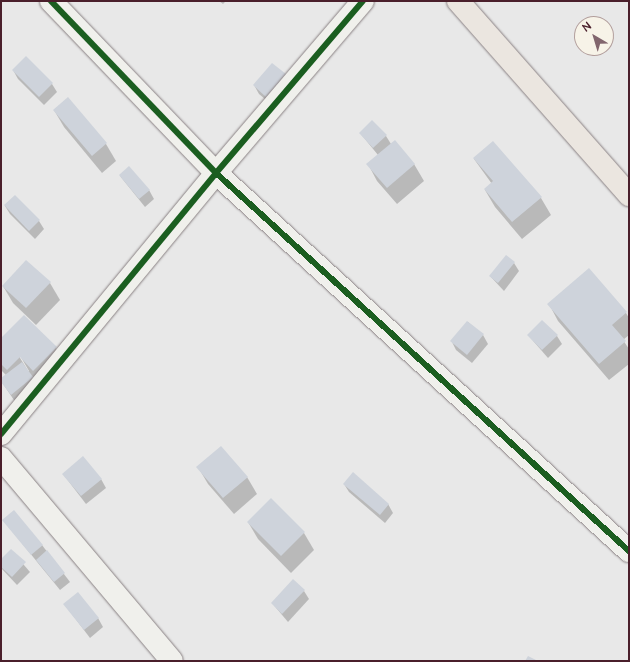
<!DOCTYPE html>
<style>
body{margin:0}
#map{position:relative;width:630px;height:662px;overflow:hidden;background:#e8e8e8;font-family:"Architects Daughter",sans-serif}
div>[style]{position:absolute}
.shadow>*{inset:0;background:#0003}
.building>*{inset:0;background:#ced3db}
.roads{filter:drop-shadow(0 0 1px #898183) drop-shadow(0 0 1px #898183)}
.minor>*{height:22px;margin:-11px;padding:0 11px;transform-origin:11px;border-radius:11px;background:#f0f0ec}
.primary>*{height:22px;margin:-11px;padding:0 11px;transform-origin:11px;border-radius:11px;background:#ebe6e0}
.cycleway>*{height:6px;margin:-3px;padding:0 3px;transform-origin:3px;border-radius:3px;background:#1b5e20}
span{translate:-50% -50%;white-space:nowrap;text-align:center;line-height:1.15;-webkit-text-stroke:3px #f7f3e8;paint-order:stroke}
.frame{position:absolute;inset:0;border:2px solid #4a1f2b;pointer-events:none}
.north{position:absolute;left:574px;top:16px;width:40px;height:40px;box-sizing:border-box;background:#f7f3e8;border:1px solid #b29e9c;border-radius:50%;rotate:322deg;font-size:11px;font-weight:700;line-height:16px;text-align:center;color:#4a1f2b}
.north::after{content:'';display:block;margin:auto;width:14px;height:18px;background:#81656d;clip-path:polygon(50% 0,100% 100%,50% 72%,0 100%)}
</style>
<div id="map">
<div class="shadow">
<div style="clip-path:polygon(219px 1px,226px 1px,223px 4px)"></div>
<div style="clip-path:polygon(13px 70px,52px 84px,57px 92px,44px 105px,18px 79px)"></div>
<div style="clip-path:polygon(285px 74px,290px 83px,272px 105px,259px 94px,254px 85px)"></div>
<div style="clip-path:polygon(68px 98px,106px 144px,116px 161px,102px 173px,64px 127px,54px 110px)"></div>
<div style="clip-path:polygon(360px 133px,386px 136px,391px 144px,414px 164px,424px 181px,397px 204px,377px 181px,368px 164px,378px 155px)"></div>
<div style="clip-path:polygon(493px 143px,541px 198px,551px 215px,522px 239px,495px 207px,485px 190px,492px 184px,474px 159px)"></div>
<div style="clip-path:polygon(120px 176px,149px 190px,154px 199px,145px 207px)"></div>
<div style="clip-path:polygon(15px 196px,39px 221px,44px 229px,35px 239px,10px 214px,5px 206px)"></div>
<div style="clip-path:polygon(514px 263px,519px 271px,504px 291px,490px 276px)"></div>
<div style="clip-path:polygon(50px 283px,60px 300px,36px 325px,13px 303px,3px 286px)"></div>
<div style="clip-path:polygon(549px 304px,626px 313px,629px 318px,629px 335px,623px 340px,629px 349px,629px 364px,609px 380px,558px 321px)"></div>
<div style="clip-path:polygon(468px 322px,483px 335px,488px 344px,472px 363px,456px 350px,452px 342px)"></div>
<div style="clip-path:polygon(528px 335px,557px 336px,562px 344px,548px 358px)"></div>
<div style="clip-path:polygon(evenodd,1px 339px,56px 348px,66px 365px,43px 387px,32px 376px,37px 386px,16px 403px,1px 381px,6px 375px,1px 370px,1px 339px,18px 352px,29px 371px,28px 371px,17px 353px,18px 352px)"></div>
<div style="clip-path:polygon(198px 467px,247px 477px,257px 494px,234px 514px,208px 484px)"></div>
<div style="clip-path:polygon(63px 474px,101px 479px,106px 488px,86px 504px)"></div>
<div style="clip-path:polygon(344px 484px,388px 504px,393px 513px,385px 523px,349px 492px)"></div>
<div style="clip-path:polygon(271px 499px,304px 533px,314px 550px,291px 573px,258px 539px,248px 522px)"></div>
<div style="clip-path:polygon(3px 520px,42px 545px,70px 582px,60px 590px)"></div>
<div style="clip-path:polygon(11px 550px,30px 572px,17px 585px,1px 568px,1px 560px)"></div>
<div style="clip-path:polygon(304px 591px,309px 599px,288px 622px,272px 603px)"></div>
<div style="clip-path:polygon(65px 605px,98px 618px,103px 627px,90px 638px)"></div>
</div>
<div class="building">
<div style="clip-path:polygon(26px 56px,53px 83px,39px 97px,12px 70px)"></div>
<div style="clip-path:polygon(272px 63px,286px 74px,266px 97px,253px 85px)"></div>
<div style="clip-path:polygon(68px 97px,107px 143px,92px 156px,53px 110px)"></div>
<div style="clip-path:polygon(372px 120px,387px 135px,373px 148px,359px 133px)"></div>
<div style="clip-path:polygon(395px 140px,415px 164px,387px 188px,366px 164px)"></div>
<div style="clip-path:polygon(493px 141px,542px 197px,512px 222px,484px 189px,493px 181px,473px 158px)"></div>
<div style="clip-path:polygon(129px 166px,150px 190px,139px 199px,119px 175px)"></div>
<div style="clip-path:polygon(15px 195px,40px 220px,29px 231px,4px 205px)"></div>
<div style="clip-path:polygon(506px 255px,515px 262px,498px 283px,489px 276px)"></div>
<div style="clip-path:polygon(26px 260px,51px 282px,26px 308px,2px 286px)"></div>
<div style="clip-path:polygon(589px 268px,627px 312px,612px 325px,626px 341px,599px 364px,547px 304px)"></div>
<div style="clip-path:polygon(24px 315px,57px 347px,33px 371px,20px 357px,7px 370px,1px 364px,1px 338px)"></div>
<div style="clip-path:polygon(542px 320px,558px 335px,542px 350px,527px 335px)"></div>
<div style="clip-path:polygon(467px 321px,484px 334px,467px 355px,450px 341px)"></div>
<div style="clip-path:polygon(22px 362px,33px 377px,11px 395px,1px 382px,1px 378px)"></div>
<div style="clip-path:polygon(221px 446px,248px 477px,223px 498px,196px 467px)"></div>
<div style="clip-path:polygon(83px 456px,102px 479px,81px 496px,62px 474px)"></div>
<div style="clip-path:polygon(353px 472px,389px 504px,380px 515px,343px 484px)"></div>
<div style="clip-path:polygon(271px 498px,305px 532px,281px 556px,247px 522px)"></div>
<div style="clip-path:polygon(14px 510px,43px 545px,31px 555px,2px 520px)"></div>
<div style="clip-path:polygon(11px 549px,26px 562px,12px 577px,1px 567px,1px 559px)"></div>
<div style="clip-path:polygon(47px 550px,65px 573px,54px 582px,36px 560px)"></div>
<div style="clip-path:polygon(293px 579px,305px 590px,282px 614px,271px 603px)"></div>
<div style="clip-path:polygon(78px 592px,99px 618px,84px 630px,63px 604px)"></div>
<div style="clip-path:polygon(528px 656px,538px 661px,525px 661px)"></div>
</div>
<div class="roads">
<div class="minor">
<div style="left:51px;top:1px;width:238px;rotate:46.2deg"></div>
<div style="left:216px;top:173px;width:560px;rotate:42.47deg"></div>
<div style="left:1px;top:434px;width:338px;rotate:-50.5deg"></div>
<div style="left:216px;top:173px;width:226px;rotate:-49.5deg"></div>
<div style="left:1px;top:458px;width:265px;rotate:49.9deg"></div>
</div>
<div class="primary">
<div style="left:458px;top:1px;width:259px;rotate:48.6deg"></div>
</div>
</div>
<div class="cycleway">
<div style="left:51px;top:1px;width:238px;rotate:46.2deg"></div>
<div style="left:216px;top:173px;width:560px;rotate:42.47deg"></div>
<div style="left:1px;top:434px;width:338px;rotate:-50.5deg"></div>
<div style="left:216px;top:173px;width:226px;rotate:-49.5deg"></div>
</div>
<div class="frame"></div>
<div class="north">N</div>
</div>
